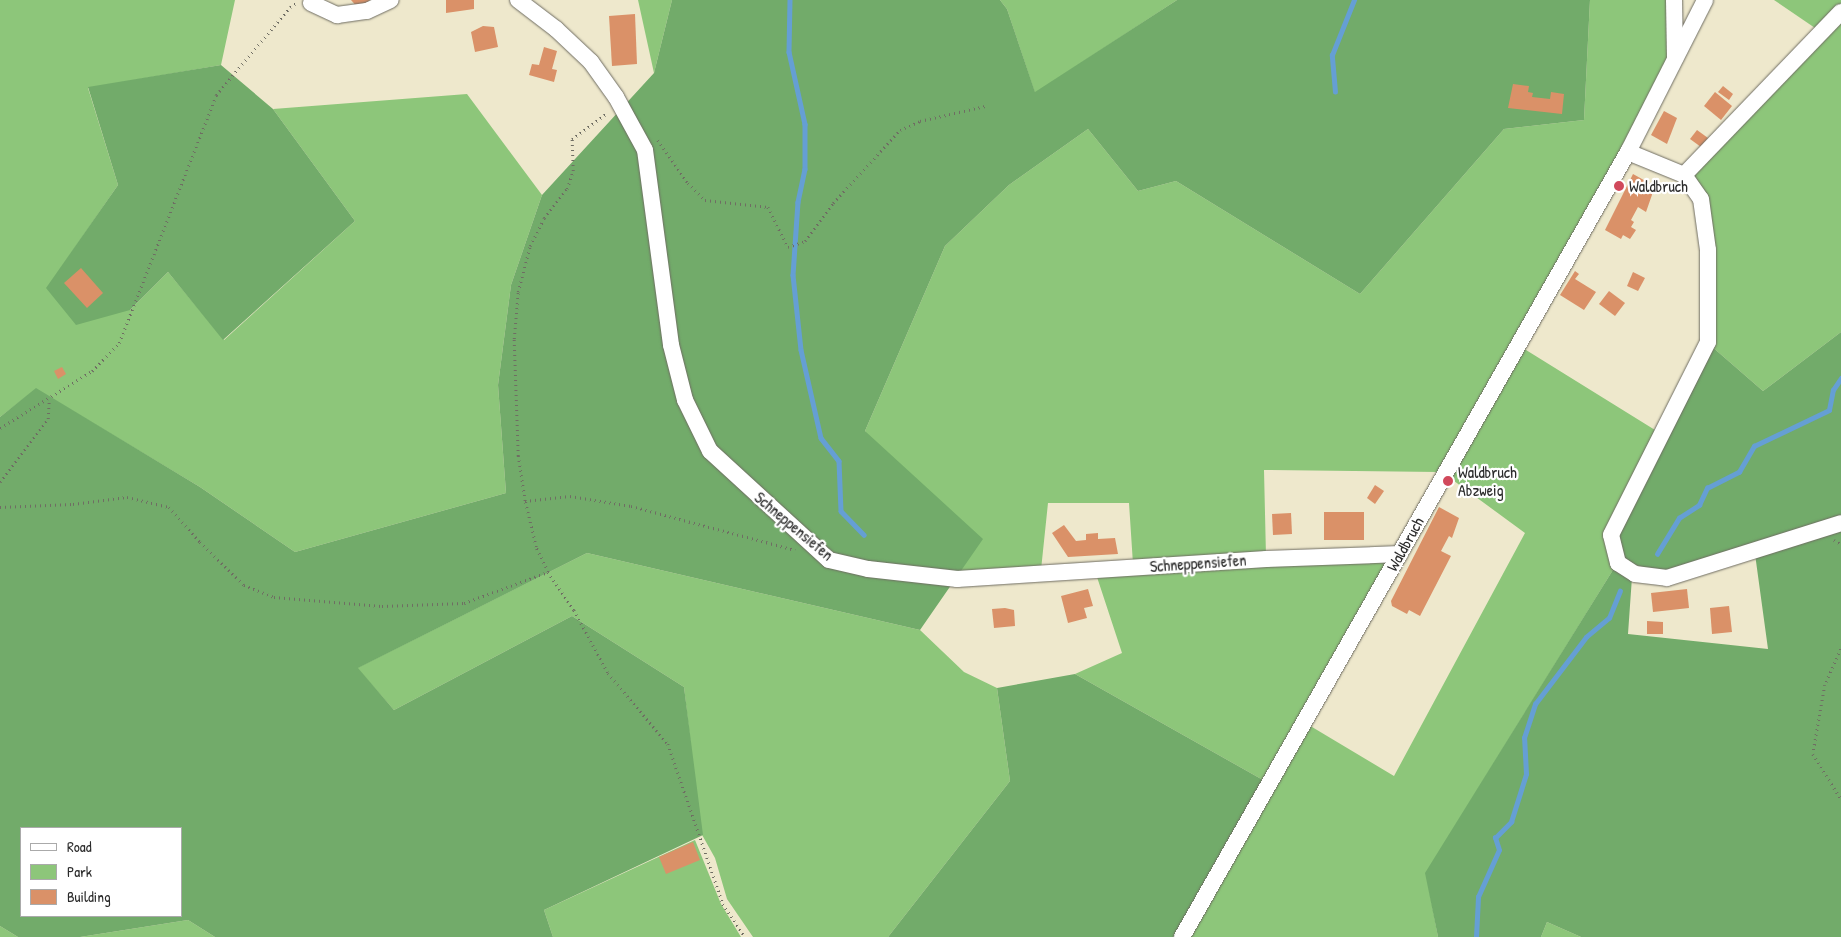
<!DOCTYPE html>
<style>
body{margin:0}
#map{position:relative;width:1841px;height:937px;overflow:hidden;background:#eee8cc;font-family:"Patrick Hand",sans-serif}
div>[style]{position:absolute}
.green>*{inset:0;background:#8dc67a}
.forest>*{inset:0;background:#72ab6a}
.stream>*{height:4.5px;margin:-2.25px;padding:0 2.25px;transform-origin:2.25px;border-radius:2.25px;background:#659fd4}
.building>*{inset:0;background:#da9168}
.path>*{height:2.5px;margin-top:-1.25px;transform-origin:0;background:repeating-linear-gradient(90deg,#6f6d63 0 1px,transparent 0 5px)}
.roads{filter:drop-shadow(0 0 1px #6f6d63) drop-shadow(0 0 1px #6f6d63)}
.minor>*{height:16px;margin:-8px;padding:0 8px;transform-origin:8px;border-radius:8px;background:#fff}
.dots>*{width:14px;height:14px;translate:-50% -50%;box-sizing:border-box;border:2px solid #fff;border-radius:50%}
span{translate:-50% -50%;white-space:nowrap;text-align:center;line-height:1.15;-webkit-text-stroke:4.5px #fff;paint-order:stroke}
.poi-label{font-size:16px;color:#2b2b2b}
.left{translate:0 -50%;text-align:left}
.street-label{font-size:16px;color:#2b2b2b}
.legend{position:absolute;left:20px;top:827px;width:162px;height:90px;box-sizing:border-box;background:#fff;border:1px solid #aaa;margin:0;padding:6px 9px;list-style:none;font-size:15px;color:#2b2b2b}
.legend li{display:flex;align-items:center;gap:10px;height:25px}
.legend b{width:25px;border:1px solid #aaa}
</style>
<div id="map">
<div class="green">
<div style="clip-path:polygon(0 0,235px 0,221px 65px,88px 88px,118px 185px,47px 288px,130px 310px,168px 272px,224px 340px,355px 221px,273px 109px,467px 94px,542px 195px,511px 285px,498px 385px,506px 493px,295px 552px,200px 487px,36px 389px,0 417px)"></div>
<div style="clip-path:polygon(638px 0,672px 0,654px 73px)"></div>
<div style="clip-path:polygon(1000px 0,1177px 0,1035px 93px,1007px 9px)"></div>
<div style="clip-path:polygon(1590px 0,1669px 0,1671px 57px,1623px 151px,1438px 472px,1264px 470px,1266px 556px,1133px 564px,1129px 503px,1048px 503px,1041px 570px,956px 577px,865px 431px,945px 246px,1009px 185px,1088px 129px,1138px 191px,1176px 181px,1360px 294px,1504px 129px,1584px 120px)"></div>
<div style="clip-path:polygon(1774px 0,1841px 0,1841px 7px,1818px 30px)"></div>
<div style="clip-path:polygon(1841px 16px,1841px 332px,1763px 391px,1710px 345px,1712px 248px,1689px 175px)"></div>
<div style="clip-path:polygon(1521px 347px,1655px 430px,1616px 565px,1426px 873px,1438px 937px,1187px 937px,1307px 724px,1394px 776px,1525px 533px,1450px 478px)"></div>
<div style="clip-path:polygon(587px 553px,920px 630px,964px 672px,997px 688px,1010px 781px,888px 937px,753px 937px,727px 899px,715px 858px,701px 833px,684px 687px,572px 616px,394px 710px,357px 668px)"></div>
<div style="clip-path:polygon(1394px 557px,1263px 780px,1075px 674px,1122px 653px,1096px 574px)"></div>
<div style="clip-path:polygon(695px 840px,721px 904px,741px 937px,553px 937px,544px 910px)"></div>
<div style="clip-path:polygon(188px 920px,215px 937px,80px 937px)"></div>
<div style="clip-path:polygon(1547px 922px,1581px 937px,1541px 937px)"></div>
<div style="clip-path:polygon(0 926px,18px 937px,0 937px)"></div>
</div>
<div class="forest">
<div style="clip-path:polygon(evenodd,672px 0,1000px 0,1007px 9px,1035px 92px,1177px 0,1590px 0,1584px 120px,1504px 129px,1360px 294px,1176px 181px,1138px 191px,1088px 129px,1009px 185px,945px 246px,865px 431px,983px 539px,920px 630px,587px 553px,358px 668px,394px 710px,572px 616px,684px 687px,703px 835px,544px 910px,553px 937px,215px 937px,188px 920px,80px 937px,18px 937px,0 926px,0 417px,36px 388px,200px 487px,295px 552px,506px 493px,498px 385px,511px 285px,542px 195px,654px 73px,672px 0,21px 828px,181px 828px,181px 916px,21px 916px,21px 828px)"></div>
<div style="clip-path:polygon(221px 65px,273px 109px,355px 221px,223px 340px,168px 272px,130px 310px,76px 325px,46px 288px,118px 185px,88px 87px)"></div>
<div style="clip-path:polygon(1841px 332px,1841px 520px,1667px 575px,1623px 561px,1615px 536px,1710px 345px,1763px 391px)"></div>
<div style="clip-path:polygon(1841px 526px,1841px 937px,1581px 937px,1547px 922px,1541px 937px,1438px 937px,1425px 873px,1616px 565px,1632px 577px,1628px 634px,1768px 649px,1755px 554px)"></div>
<div style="clip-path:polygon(1075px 674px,1263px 780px,1177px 937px,888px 937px,1010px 781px,997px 688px)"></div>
</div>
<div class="stream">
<div style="left:790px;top:0;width:52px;rotate:91.1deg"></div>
<div style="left:789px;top:52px;width:74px;rotate:77.5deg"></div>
<div style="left:805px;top:124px;width:45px;rotate:90deg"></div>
<div style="left:805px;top:169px;width:34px;rotate:102deg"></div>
<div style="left:798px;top:202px;width:73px;rotate:93.9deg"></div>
<div style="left:793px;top:275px;width:75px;rotate:83.9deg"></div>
<div style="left:801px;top:350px;width:90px;rotate:77.2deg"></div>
<div style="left:821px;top:438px;width:29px;rotate:52deg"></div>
<div style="left:839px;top:461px;width:50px;rotate:87.7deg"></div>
<div style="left:841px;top:511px;width:33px;rotate:46deg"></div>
<div style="left:1335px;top:92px;width:37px;rotate:-95deg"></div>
<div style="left:1332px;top:55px;width:59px;rotate:-68.2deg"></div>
<div style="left:1657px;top:554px;width:42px;rotate:-58.6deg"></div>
<div style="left:1679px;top:518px;width:24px;rotate:-33deg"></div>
<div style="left:1699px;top:505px;width:19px;rotate:-65deg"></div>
<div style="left:1707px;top:488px;width:36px;rotate:-27deg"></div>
<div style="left:1739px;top:472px;width:30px;rotate:-60deg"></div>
<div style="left:1754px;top:446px;width:83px;rotate:-25.6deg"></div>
<div style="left:1829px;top:410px;width:20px;rotate:-79deg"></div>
<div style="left:1833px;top:390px;width:14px;rotate:-56deg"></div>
<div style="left:1476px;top:937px;width:40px;rotate:-87.1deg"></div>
<div style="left:1478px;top:897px;width:51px;rotate:-65.9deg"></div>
<div style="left:1499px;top:850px;width:13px;rotate:-108deg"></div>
<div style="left:1495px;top:838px;width:23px;rotate:-45deg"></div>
<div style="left:1511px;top:822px;width:50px;rotate:-72.6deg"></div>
<div style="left:1526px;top:774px;width:36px;rotate:-93deg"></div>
<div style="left:1524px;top:738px;width:36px;rotate:-72deg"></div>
<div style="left:1535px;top:704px;width:84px;rotate:-52.7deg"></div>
<div style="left:1586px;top:637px;width:30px;rotate:-40deg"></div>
<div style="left:1609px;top:618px;width:29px;rotate:-68deg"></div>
</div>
<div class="building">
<div style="clip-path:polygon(351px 0,370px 0,359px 9px)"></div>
<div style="clip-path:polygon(446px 0,474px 0,474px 9px,446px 13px)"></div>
<div style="clip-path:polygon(635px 14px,637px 64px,612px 66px,609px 16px)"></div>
<div style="clip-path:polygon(483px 26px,494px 27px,498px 47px,475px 52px,471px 32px)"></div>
<div style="clip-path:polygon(544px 47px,557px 51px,552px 69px,557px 70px,554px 82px,529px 75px,532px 64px,539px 65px)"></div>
<div style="clip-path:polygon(1513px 84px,1529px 86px,1528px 92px,1533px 93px,1532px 97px,1550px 99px,1551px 92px,1564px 94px,1562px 114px,1508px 108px)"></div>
<div style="clip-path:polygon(1723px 86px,1733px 94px,1729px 100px,1718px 92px)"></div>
<div style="clip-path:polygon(1715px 92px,1732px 106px,1721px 120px,1704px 106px)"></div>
<div style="clip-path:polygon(1664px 111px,1677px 118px,1667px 144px,1651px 135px)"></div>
<div style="clip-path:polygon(1697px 130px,1708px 138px,1701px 147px,1690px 139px)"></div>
<div style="clip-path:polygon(1633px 174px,1651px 184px,1648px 189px,1653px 192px,1646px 212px,1638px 207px,1631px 220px,1634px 222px,1631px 227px,1636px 230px,1630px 239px,1623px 235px,1621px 239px,1605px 230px)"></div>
<div style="clip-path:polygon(81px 268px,103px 293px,87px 308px,64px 283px)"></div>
<div style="clip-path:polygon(1575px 271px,1579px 274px,1575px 279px,1596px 292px,1584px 310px,1560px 295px)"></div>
<div style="clip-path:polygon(1633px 272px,1645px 278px,1638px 291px,1627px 286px)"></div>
<div style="clip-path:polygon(1609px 291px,1625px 303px,1615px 316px,1599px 304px)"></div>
<div style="clip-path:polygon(62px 367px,66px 374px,58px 379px,54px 371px)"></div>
<div style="clip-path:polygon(1375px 485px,1384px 491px,1375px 504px,1367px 498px)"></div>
<div style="clip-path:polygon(1439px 507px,1459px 518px,1452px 538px,1449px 536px,1441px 551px,1451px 556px,1420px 616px,1409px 610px,1407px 614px,1392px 606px,1391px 601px)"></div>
<div style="clip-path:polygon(1324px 512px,1364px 512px,1364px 540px,1324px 540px)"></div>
<div style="clip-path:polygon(1291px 513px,1292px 534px,1273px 535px,1272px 514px)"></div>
<div style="clip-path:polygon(1064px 525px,1076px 541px,1086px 540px,1086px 534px,1098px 533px,1098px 539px,1115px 538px,1118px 554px,1068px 557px,1052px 533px)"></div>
<div style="clip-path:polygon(1088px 589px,1093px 606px,1084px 608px,1087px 618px,1068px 623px,1061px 596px)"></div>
<div style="clip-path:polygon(1687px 589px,1689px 608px,1653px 612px,1651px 593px)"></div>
<div style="clip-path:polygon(1729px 606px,1732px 632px,1712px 634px,1710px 608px)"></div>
<div style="clip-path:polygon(1005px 608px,1014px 610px,1015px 626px,994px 628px,992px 609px)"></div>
<div style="clip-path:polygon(1647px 621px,1663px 622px,1663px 634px,1647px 634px)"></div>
<div style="clip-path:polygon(693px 842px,700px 860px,666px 874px,659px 857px)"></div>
</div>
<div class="path">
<div style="left:658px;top:140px;width:52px;rotate:55.1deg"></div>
<div style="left:688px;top:183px;width:24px;rotate:45deg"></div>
<div style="left:705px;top:200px;width:63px;rotate:6.3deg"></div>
<div style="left:768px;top:207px;width:45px;rotate:63.4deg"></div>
<div style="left:788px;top:247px;width:18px;rotate:-19deg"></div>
<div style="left:805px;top:241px;width:47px;rotate:-53.6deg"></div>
<div style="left:833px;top:203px;width:99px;rotate:-47.5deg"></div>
<div style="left:900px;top:130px;width:22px;rotate:-24deg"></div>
<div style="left:920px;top:121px;width:67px;rotate:-13deg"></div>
<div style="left:0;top:428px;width:108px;rotate:-31.8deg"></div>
<div style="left:92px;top:371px;width:39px;rotate:-46deg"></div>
<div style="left:119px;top:343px;width:266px;rotate:-68.6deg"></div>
<div style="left:216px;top:95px;width:115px;rotate:-49.9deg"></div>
<div style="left:290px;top:7px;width:7px;rotate:-34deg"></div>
<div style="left:0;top:482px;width:79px;rotate:-52.7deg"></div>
<div style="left:48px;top:419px;width:19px;rotate:-87deg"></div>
<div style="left:525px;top:501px;width:46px;rotate:-98.8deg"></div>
<div style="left:518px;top:456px;width:117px;rotate:-92deg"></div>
<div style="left:514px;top:339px;width:47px;rotate:-85.1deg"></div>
<div style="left:518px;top:292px;width:48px;rotate:-75.4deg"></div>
<div style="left:530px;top:246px;width:31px;rotate:-63deg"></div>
<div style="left:544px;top:218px;width:37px;rotate:-52deg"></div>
<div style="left:567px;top:189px;width:19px;rotate:-72deg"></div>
<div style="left:573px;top:171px;width:32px;rotate:-92deg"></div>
<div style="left:572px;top:139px;width:44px;rotate:-36.6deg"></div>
<div style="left:0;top:507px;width:73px;rotate:-2.4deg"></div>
<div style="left:73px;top:504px;width:54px;rotate:-7.4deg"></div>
<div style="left:127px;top:497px;width:43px;rotate:13.4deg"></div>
<div style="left:169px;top:507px;width:47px;rotate:48.5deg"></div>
<div style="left:200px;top:542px;width:62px;rotate:44.3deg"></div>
<div style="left:244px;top:585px;width:32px;rotate:22deg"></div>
<div style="left:274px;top:597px;width:108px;rotate:4.8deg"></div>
<div style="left:382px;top:606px;width:82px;rotate:-2.1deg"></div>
<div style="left:464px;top:603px;width:90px;rotate:-20.3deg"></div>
<div style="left:548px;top:572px;width:28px;rotate:-116deg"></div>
<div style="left:536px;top:547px;width:47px;rotate:-103.4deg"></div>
<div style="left:525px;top:501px;width:45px;rotate:-6.3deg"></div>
<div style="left:570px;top:496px;width:62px;rotate:9.3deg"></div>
<div style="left:631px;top:506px;width:170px;rotate:15deg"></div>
<div style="left:1834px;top:540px;width:8px;rotate:30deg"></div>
<div style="left:548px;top:572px;width:46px;rotate:55.6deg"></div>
<div style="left:574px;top:610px;width:72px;rotate:61.6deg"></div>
<div style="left:608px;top:673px;width:93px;rotate:49.8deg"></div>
<div style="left:668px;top:744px;width:169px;rotate:71deg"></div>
<div style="left:723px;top:904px;width:40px;rotate:56deg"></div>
<div style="left:1841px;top:649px;width:39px;rotate:114deg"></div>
<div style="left:1825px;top:685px;width:70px;rotate:99.9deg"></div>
<div style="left:1813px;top:754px;width:53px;rotate:58.1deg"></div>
</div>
<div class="roads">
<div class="minor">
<div style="left:518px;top:0;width:48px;rotate:37.3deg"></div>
<div style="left:556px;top:29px;width:48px;rotate:43.3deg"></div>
<div style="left:591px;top:62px;width:43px;rotate:54.5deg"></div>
<div style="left:616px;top:97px;width:60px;rotate:61.3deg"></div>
<div style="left:645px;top:150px;width:197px;rotate:82.4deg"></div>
<div style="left:671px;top:345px;width:57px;rotate:75.7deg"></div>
<div style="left:685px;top:400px;width:57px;rotate:63.9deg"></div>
<div style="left:710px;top:451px;width:161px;rotate:42.5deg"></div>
<div style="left:829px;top:560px;width:40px;rotate:13deg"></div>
<div style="left:868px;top:569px;width:90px;rotate:6.4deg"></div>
<div style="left:957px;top:579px;width:310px;rotate:-3.7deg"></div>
<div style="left:1266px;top:559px;width:134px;rotate:-2.1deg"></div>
<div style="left:1674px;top:0;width:58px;rotate:89deg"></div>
<div style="left:311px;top:3px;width:29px;rotate:25deg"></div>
<div style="left:337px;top:15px;width:30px;rotate:-8deg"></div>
<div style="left:367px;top:11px;width:26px;rotate:-25deg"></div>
<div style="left:1628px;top:152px;width:61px;rotate:22.3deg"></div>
<div style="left:1684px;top:175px;width:29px;rotate:55deg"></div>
<div style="left:1701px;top:199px;width:51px;rotate:82.2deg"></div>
<div style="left:1708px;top:250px;width:92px;rotate:90deg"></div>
<div style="left:1708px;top:342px;width:216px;rotate:116.7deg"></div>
<div style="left:1611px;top:535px;width:29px;rotate:76deg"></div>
<div style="left:1618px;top:563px;width:20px;rotate:33deg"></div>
<div style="left:1635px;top:574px;width:32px;rotate:7deg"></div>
<div style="left:1667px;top:578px;width:182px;rotate:-17.5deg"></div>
<div style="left:1684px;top:175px;width:226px;rotate:-46.1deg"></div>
<div style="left:1182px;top:937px;width:903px;rotate:-60.4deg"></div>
<div style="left:1628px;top:152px;width:170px;rotate:-63.1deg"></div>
</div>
</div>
<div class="dots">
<div style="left:1619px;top:186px;background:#d1495b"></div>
<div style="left:1448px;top:481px;background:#d1495b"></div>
</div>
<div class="poi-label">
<span class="left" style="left:1629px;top:186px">Waldbruch</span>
<span class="left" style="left:1458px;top:481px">Waldbruch<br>Abzweig</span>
</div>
<div class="street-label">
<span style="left:794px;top:526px;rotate:40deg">Schneppensiefen</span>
<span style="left:1405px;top:544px;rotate:-61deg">Waldbruch</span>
<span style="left:1198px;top:563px;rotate:-4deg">Schneppensiefen</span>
</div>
<ul class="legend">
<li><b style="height:6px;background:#fff"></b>Road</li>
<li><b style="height:14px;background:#8dc67a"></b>Park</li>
<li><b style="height:14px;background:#da9168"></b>Building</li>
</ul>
</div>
